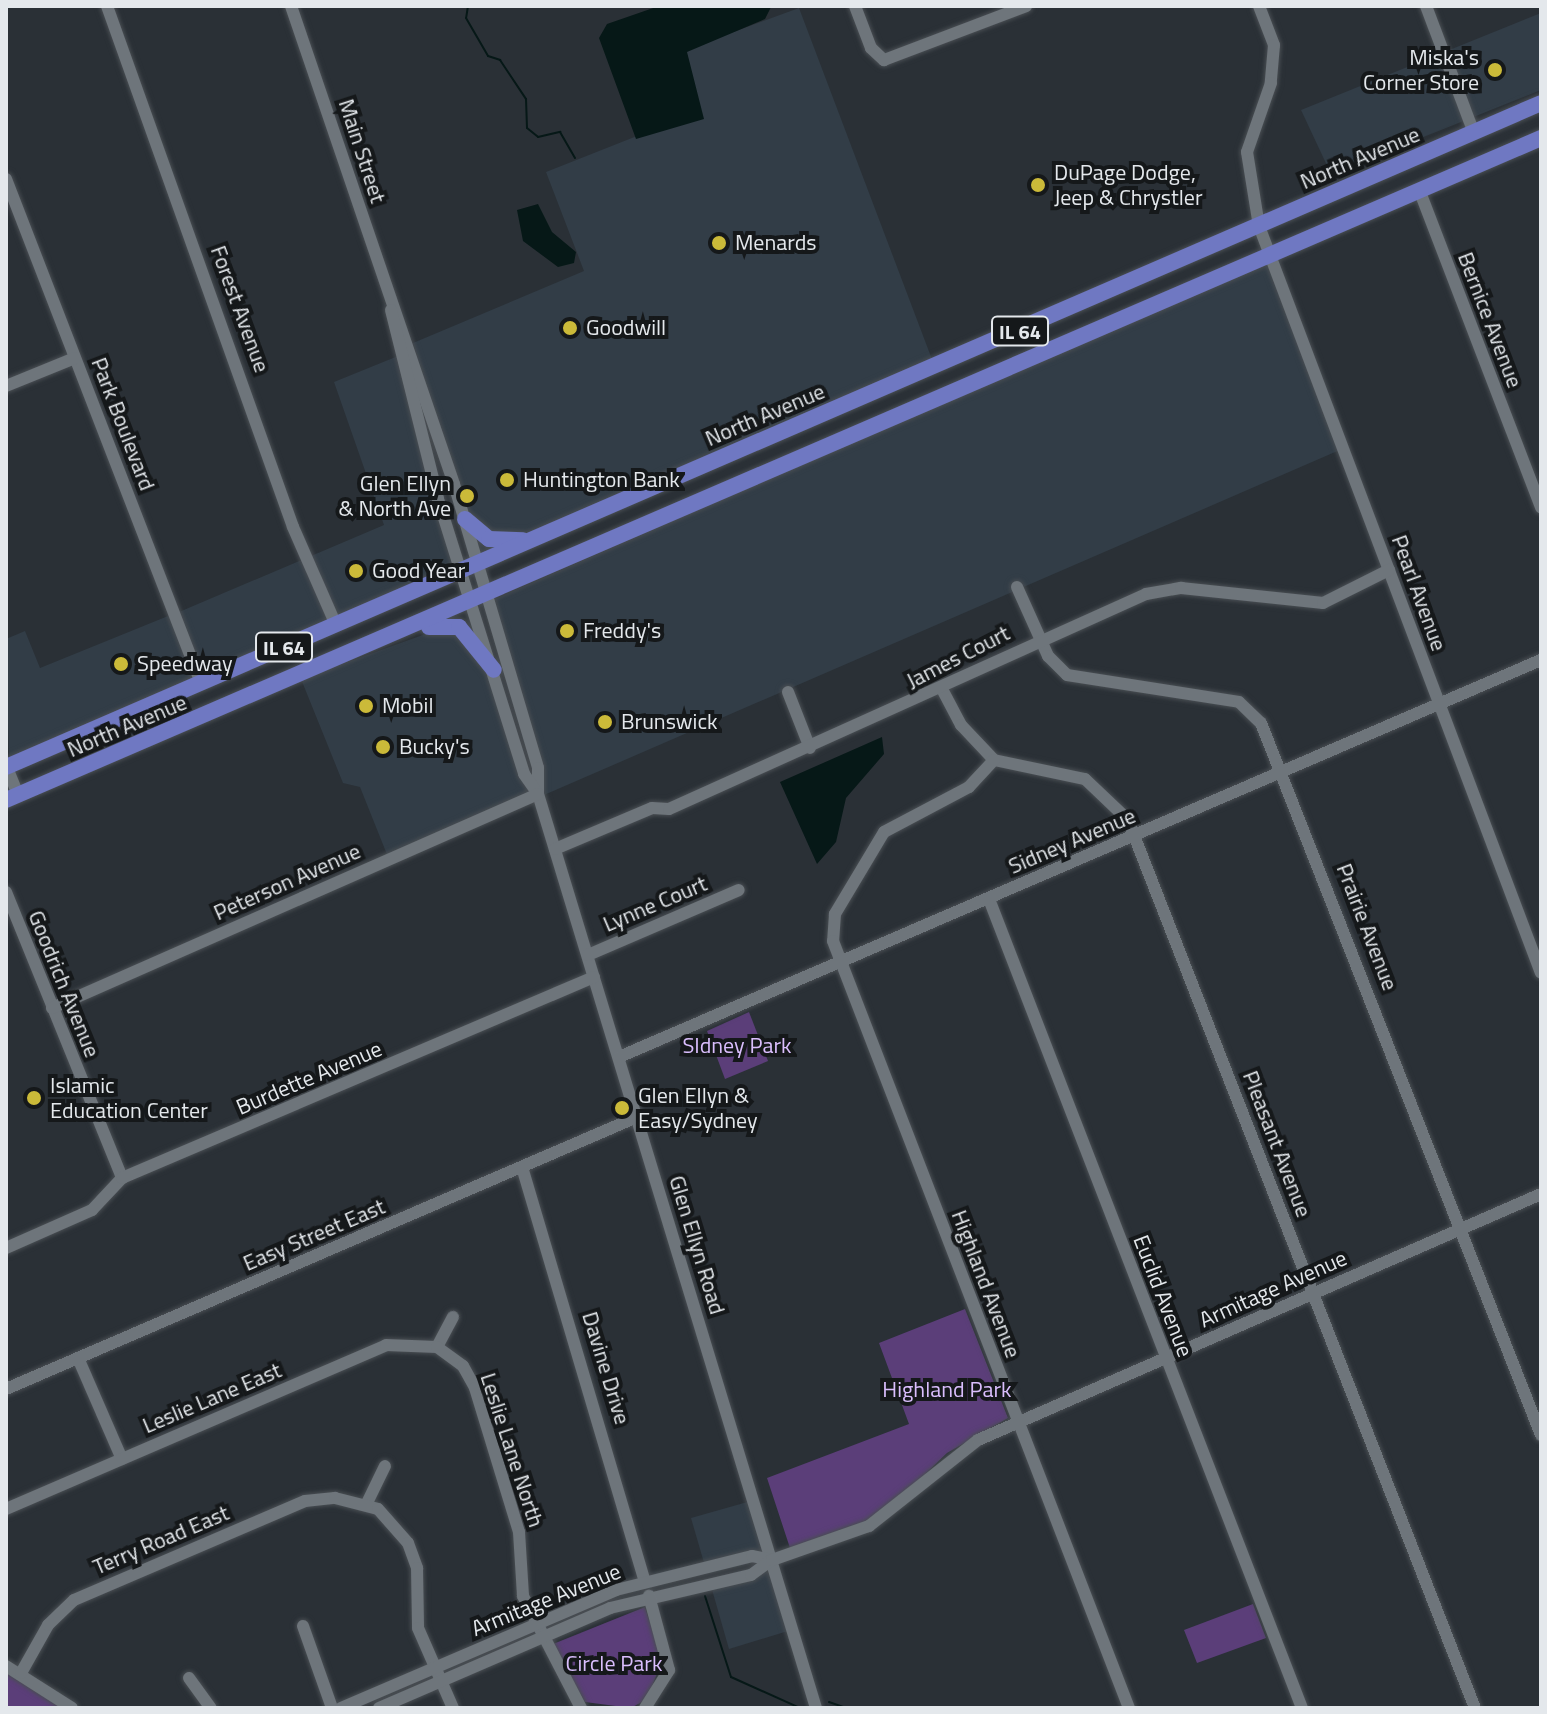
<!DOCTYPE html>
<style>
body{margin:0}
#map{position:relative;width:1547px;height:1714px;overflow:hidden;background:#2a3036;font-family:"Titillium Web",sans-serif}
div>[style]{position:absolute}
.built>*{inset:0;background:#323d47}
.green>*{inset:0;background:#5b3e79}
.water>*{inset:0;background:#061817}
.stream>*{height:2px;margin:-1px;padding:0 1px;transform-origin:1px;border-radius:1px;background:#061817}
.roads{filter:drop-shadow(0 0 2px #494e53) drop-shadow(0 0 2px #494e53)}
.minor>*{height:12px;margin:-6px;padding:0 6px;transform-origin:6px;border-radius:6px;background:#6e757b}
.major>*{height:16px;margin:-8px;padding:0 8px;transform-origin:8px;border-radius:8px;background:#6f78c2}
.dots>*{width:22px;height:22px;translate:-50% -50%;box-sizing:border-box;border:4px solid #15181a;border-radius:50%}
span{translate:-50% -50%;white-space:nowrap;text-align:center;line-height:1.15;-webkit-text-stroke:8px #15181a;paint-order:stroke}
.shield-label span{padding:2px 6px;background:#15181a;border:2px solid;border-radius:6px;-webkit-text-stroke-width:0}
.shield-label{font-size:20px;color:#e4e8ec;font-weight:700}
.poi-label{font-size:22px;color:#e4e8ec}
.right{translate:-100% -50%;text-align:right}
.left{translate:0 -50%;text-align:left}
.street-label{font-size:22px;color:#e4e8ec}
.park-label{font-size:22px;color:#dabefd}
.frame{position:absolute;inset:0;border:8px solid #e4e8ec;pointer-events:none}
</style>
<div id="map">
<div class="built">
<div style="clip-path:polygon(799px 8px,933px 362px,480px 558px,413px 343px,584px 271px,546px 172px,690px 115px,670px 55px)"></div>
<div style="clip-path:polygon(1541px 13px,1541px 90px,1331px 174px,1301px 110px)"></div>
<div style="clip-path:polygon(1268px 261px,1342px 449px,544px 795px,495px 599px)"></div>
<div style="clip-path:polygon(398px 356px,457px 568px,205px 678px,179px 612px,384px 525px,334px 382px)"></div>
<div style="clip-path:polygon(173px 614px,199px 681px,9px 764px,6px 639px,25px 631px,40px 668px)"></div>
<div style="clip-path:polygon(442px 628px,457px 630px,491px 673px,535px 793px,388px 857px,360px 787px,343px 783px,301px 679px)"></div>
<div style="clip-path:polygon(751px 1501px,767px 1559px,707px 1573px,691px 1518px)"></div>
<div style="clip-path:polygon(771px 1563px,791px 1630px,729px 1649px,709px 1579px)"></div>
</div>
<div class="green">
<div style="clip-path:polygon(749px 1012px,768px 1061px,725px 1079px,707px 1031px)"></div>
<div style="clip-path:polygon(965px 1309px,1008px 1418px,947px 1453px,894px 1504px,850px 1530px,790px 1548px,767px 1478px,909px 1424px,879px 1343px)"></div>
<div style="clip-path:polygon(1253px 1604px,1266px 1638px,1197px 1663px,1184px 1630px)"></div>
<div style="clip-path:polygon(645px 1607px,662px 1661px,647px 1699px,631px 1708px,585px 1702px,553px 1644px)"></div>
<div style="clip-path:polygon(6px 1671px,67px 1708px,6px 1708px)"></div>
</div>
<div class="water">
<div style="clip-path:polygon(659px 6px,771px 7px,765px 19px,687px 52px,704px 119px,636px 139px,599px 38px,607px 24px)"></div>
<div style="clip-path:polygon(538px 204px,552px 232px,576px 252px,574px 263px,558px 267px,523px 241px,517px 210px)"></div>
<div style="clip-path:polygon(882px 737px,884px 754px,846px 798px,836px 842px,817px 864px,780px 782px)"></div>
</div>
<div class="stream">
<div style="left:468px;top:6px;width:12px;rotate:99deg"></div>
<div style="left:466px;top:18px;width:44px;rotate:59.9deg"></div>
<div style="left:488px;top:56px;width:13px;rotate:18deg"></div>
<div style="left:500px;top:60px;width:47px;rotate:56.3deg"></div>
<div style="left:526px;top:99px;width:29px;rotate:88deg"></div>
<div style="left:527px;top:128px;width:14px;rotate:39deg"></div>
<div style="left:538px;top:137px;width:23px;rotate:-13deg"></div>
<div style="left:560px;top:132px;width:30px;rotate:60deg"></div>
<div style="left:705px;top:1596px;width:85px;rotate:72.2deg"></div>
<div style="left:731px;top:1677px;width:76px;rotate:24.2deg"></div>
<div style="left:829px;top:1702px;width:18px;rotate:19deg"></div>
</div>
<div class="roads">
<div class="minor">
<div style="left:107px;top:6px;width:553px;rotate:70.35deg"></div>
<div style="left:293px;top:527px;width:107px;rotate:66.3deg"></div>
<div style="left:291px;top:6px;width:505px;rotate:71.17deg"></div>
<div style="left:454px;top:484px;width:296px;rotate:73.5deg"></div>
<div style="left:538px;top:768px;width:26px;rotate:90deg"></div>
<div style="left:538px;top:794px;width:955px;rotate:73.08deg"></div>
<div style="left:855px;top:6px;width:45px;rotate:69.1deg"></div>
<div style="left:871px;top:48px;width:18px;rotate:43deg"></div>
<div style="left:884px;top:60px;width:152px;rotate:-20.8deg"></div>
<div style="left:1259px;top:6px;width:42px;rotate:69deg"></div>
<div style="left:1274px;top:45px;width:38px;rotate:95deg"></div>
<div style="left:1271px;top:83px;width:73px;rotate:109.2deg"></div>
<div style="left:1247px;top:152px;width:75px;rotate:80.8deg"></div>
<div style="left:1259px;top:226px;width:798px;rotate:69.32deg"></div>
<div style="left:1426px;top:6px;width:136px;rotate:69.3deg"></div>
<div style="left:6px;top:179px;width:540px;rotate:68.85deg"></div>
<div style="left:1420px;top:192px;width:338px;rotate:69deg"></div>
<div style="left:391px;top:310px;width:195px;rotate:76deg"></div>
<div style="left:438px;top:499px;width:288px;rotate:72.6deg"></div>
<div style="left:524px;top:774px;width:24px;rotate:55deg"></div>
<div style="left:6px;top:386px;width:74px;rotate:-22.1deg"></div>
<div style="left:1017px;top:587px;width:76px;rotate:65.8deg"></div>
<div style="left:1048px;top:656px;width:27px;rotate:45deg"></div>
<div style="left:1067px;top:675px;width:174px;rotate:8.9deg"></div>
<div style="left:1239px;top:702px;width:30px;rotate:44deg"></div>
<div style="left:1261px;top:723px;width:765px;rotate:68.53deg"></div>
<div style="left:942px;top:689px;width:41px;rotate:62.2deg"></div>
<div style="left:961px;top:725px;width:48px;rotate:46.7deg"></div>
<div style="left:994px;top:760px;width:93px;rotate:11.8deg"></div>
<div style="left:1085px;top:779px;width:59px;rotate:43.6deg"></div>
<div style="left:1128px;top:820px;width:953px;rotate:68.66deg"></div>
<div style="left:788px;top:692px;width:60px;rotate:68.6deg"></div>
<div style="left:994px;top:760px;width:37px;rotate:133deg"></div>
<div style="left:969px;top:787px;width:96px;rotate:152.1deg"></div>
<div style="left:884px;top:832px;width:96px;rotate:120.9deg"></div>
<div style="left:835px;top:914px;width:27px;rotate:94deg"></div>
<div style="left:833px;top:941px;width:822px;rotate:68.9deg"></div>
<div style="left:6px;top:765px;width:32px;rotate:68deg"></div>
<div style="left:555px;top:849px;width:105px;rotate:-22.9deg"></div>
<div style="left:652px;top:808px;width:17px;rotate:3deg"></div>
<div style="left:669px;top:809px;width:523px;rotate:-24.26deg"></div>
<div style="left:1146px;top:594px;width:36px;rotate:-10deg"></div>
<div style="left:1181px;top:588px;width:143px;rotate:6deg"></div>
<div style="left:1323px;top:603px;width:74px;rotate:-26.6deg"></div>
<div style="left:6px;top:892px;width:309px;rotate:67.9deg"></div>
<div style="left:989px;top:899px;width:867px;rotate:68.85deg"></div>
<div style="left:588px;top:955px;width:164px;rotate:-23.3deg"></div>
<div style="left:52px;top:1008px;width:531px;rotate:-23.77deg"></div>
<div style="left:619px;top:1057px;width:1004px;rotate:-23.3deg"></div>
<div style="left:522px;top:1167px;width:433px;rotate:73.5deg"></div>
<div style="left:6px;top:1248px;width:94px;rotate:-23.8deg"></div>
<div style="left:92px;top:1210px;width:44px;rotate:-46.8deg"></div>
<div style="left:122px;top:1178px;width:513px;rotate:-23.07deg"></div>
<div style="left:437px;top:1347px;width:34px;rotate:-62deg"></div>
<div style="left:78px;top:1358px;width:110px;rotate:66.5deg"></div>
<div style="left:6px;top:1389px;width:687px;rotate:-23.32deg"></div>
<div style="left:367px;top:1503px;width:41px;rotate:-64.1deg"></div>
<div style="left:6px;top:1509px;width:414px;rotate:-23.3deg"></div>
<div style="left:386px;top:1345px;width:51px;rotate:2.2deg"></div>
<div style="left:437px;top:1347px;width:32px;rotate:36deg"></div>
<div style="left:463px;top:1366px;width:25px;rotate:61deg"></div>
<div style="left:475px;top:1388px;width:151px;rotate:73deg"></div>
<div style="left:519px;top:1532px;width:64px;rotate:86.4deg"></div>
<div style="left:523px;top:1596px;width:126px;rotate:62.6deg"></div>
<div style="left:303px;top:1626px;width:87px;rotate:70.5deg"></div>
<div style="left:6px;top:1666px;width:78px;rotate:32.5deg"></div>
<div style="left:21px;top:1673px;width:55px;rotate:-60.6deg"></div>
<div style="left:48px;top:1625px;width:36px;rotate:-44deg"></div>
<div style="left:74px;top:1600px;width:251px;rotate:-23.2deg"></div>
<div style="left:305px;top:1501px;width:30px;rotate:-6deg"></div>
<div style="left:335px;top:1498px;width:44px;rotate:14.3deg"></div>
<div style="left:378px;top:1509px;width:45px;rotate:48.6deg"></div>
<div style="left:408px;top:1543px;width:27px;rotate:70deg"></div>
<div style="left:417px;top:1568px;width:60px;rotate:89deg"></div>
<div style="left:418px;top:1628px;width:87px;rotate:66.4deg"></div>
<div style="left:189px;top:1678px;width:37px;rotate:54deg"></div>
<div style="left:341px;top:1708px;width:299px;rotate:-23.2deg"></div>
<div style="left:616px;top:1590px;width:140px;rotate:-14deg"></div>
<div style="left:752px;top:1556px;width:20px;rotate:11deg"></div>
<div style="left:379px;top:1708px;width:252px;rotate:-23.4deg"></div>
<div style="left:610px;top:1608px;width:145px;rotate:-13.2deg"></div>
<div style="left:751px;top:1575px;width:26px;rotate:-36deg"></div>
<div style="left:772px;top:1560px;width:103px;rotate:-19.3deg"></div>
<div style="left:869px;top:1526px;width:139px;rotate:-38.3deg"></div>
<div style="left:978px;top:1440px;width:614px;rotate:-23.6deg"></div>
<div style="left:645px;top:1708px;width:45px;rotate:-57.7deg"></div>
<div style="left:669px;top:1670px;width:77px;rotate:-105.1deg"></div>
</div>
<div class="major">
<div style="left:465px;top:519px;width:31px;rotate:40deg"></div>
<div style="left:489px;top:539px;width:34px;rotate:2deg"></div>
<div style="left:429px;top:627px;width:30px"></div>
<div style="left:459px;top:627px;width:55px;rotate:50.9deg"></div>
<div style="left:6px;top:767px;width:1672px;rotate:-23.39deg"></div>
<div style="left:6px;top:800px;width:1672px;rotate:-23.33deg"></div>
</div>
</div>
<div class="dots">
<div style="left:1495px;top:70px;background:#cbba39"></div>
<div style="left:1038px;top:185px;background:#cbba39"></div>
<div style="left:719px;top:243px;background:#cbba39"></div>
<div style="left:570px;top:328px;background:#cbba39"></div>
<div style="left:507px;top:480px;background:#cbba39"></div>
<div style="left:467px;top:496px;background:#cbba39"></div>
<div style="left:356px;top:571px;background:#cbba39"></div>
<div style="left:567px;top:631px;background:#cbba39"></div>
<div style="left:121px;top:664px;background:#cbba39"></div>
<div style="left:366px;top:706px;background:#cbba39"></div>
<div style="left:605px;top:722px;background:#cbba39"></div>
<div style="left:383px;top:747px;background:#cbba39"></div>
<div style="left:34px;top:1098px;background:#cbba39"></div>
<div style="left:622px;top:1108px;background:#cbba39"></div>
</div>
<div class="shield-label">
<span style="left:1020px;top:331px">IL 64</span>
<span style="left:284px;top:647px">IL 64</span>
</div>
<div class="poi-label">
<span class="right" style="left:1479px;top:70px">Miska's<br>Corner Store</span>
<span class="left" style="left:1054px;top:185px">DuPage Dodge,<br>Jeep &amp; Chrystler</span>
<span class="left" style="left:735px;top:243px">Menards</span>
<span class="left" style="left:586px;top:328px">Goodwill</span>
<span class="left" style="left:523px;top:480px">Huntington Bank</span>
<span class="right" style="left:451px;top:496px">Glen Ellyn<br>&amp; North Ave</span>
<span class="left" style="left:372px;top:571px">Good Year</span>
<span class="left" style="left:583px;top:631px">Freddy's</span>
<span class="left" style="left:137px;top:664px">Speedway</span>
<span class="left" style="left:382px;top:706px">Mobil</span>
<span class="left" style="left:621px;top:722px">Brunswick</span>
<span class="left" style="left:399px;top:747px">Bucky's</span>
<span class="left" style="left:50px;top:1098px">Islamic<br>Education Center</span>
<span class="left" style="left:638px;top:1108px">Glen Ellyn &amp;<br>Easy/Sydney</span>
</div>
<div class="street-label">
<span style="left:362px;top:151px;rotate:72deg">Main Street</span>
<span style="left:1360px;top:158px;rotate:-23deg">North Avenue</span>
<span style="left:240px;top:309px;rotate:70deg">Forest Avenue</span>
<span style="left:1490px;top:320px;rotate:69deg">Bernice Avenue</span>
<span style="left:765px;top:415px;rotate:-23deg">North Avenue</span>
<span style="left:123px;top:424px;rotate:69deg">Park Boulevard</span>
<span style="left:1419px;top:593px;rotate:70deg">Pearl Avenue</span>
<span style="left:958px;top:657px;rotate:-27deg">James Court</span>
<span style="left:127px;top:726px;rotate:-23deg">North Avenue</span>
<span style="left:1072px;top:841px;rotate:-23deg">Sidney Avenue</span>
<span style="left:287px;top:882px;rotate:-24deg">Peterson Avenue</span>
<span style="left:655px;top:904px;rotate:-23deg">Lynne Court</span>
<span style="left:1367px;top:927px;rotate:69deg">Prairie Avenue</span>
<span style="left:64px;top:984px;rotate:68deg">Goodrich Avenue</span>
<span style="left:309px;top:1078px;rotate:-23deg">Burdette Avenue</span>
<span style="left:1277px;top:1144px;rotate:69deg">Pleasant Avenue</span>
<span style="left:314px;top:1235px;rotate:-23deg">Easy Street East</span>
<span style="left:697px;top:1245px;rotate:73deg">Glen Ellyn Road</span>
<span style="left:986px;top:1284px;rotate:69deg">Highland Avenue</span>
<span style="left:1273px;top:1289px;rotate:-24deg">Armitage Avenue</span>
<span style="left:1163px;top:1296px;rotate:69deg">Euclid Avenue</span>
<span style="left:606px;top:1368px;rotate:73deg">Davine Drive</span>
<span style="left:212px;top:1398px;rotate:-23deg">Leslie Lane East</span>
<span style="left:512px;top:1450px;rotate:72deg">Leslie Lane North</span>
<span style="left:161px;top:1540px;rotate:-23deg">Terry Road East</span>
<span style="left:546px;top:1600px;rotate:-22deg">Armitage Avenue</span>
</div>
<div class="park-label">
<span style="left:737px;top:1046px">SIdney Park</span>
<span style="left:947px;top:1390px">Highland Park</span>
<span style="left:614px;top:1664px">Circle Park</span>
</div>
<div class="frame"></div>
</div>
